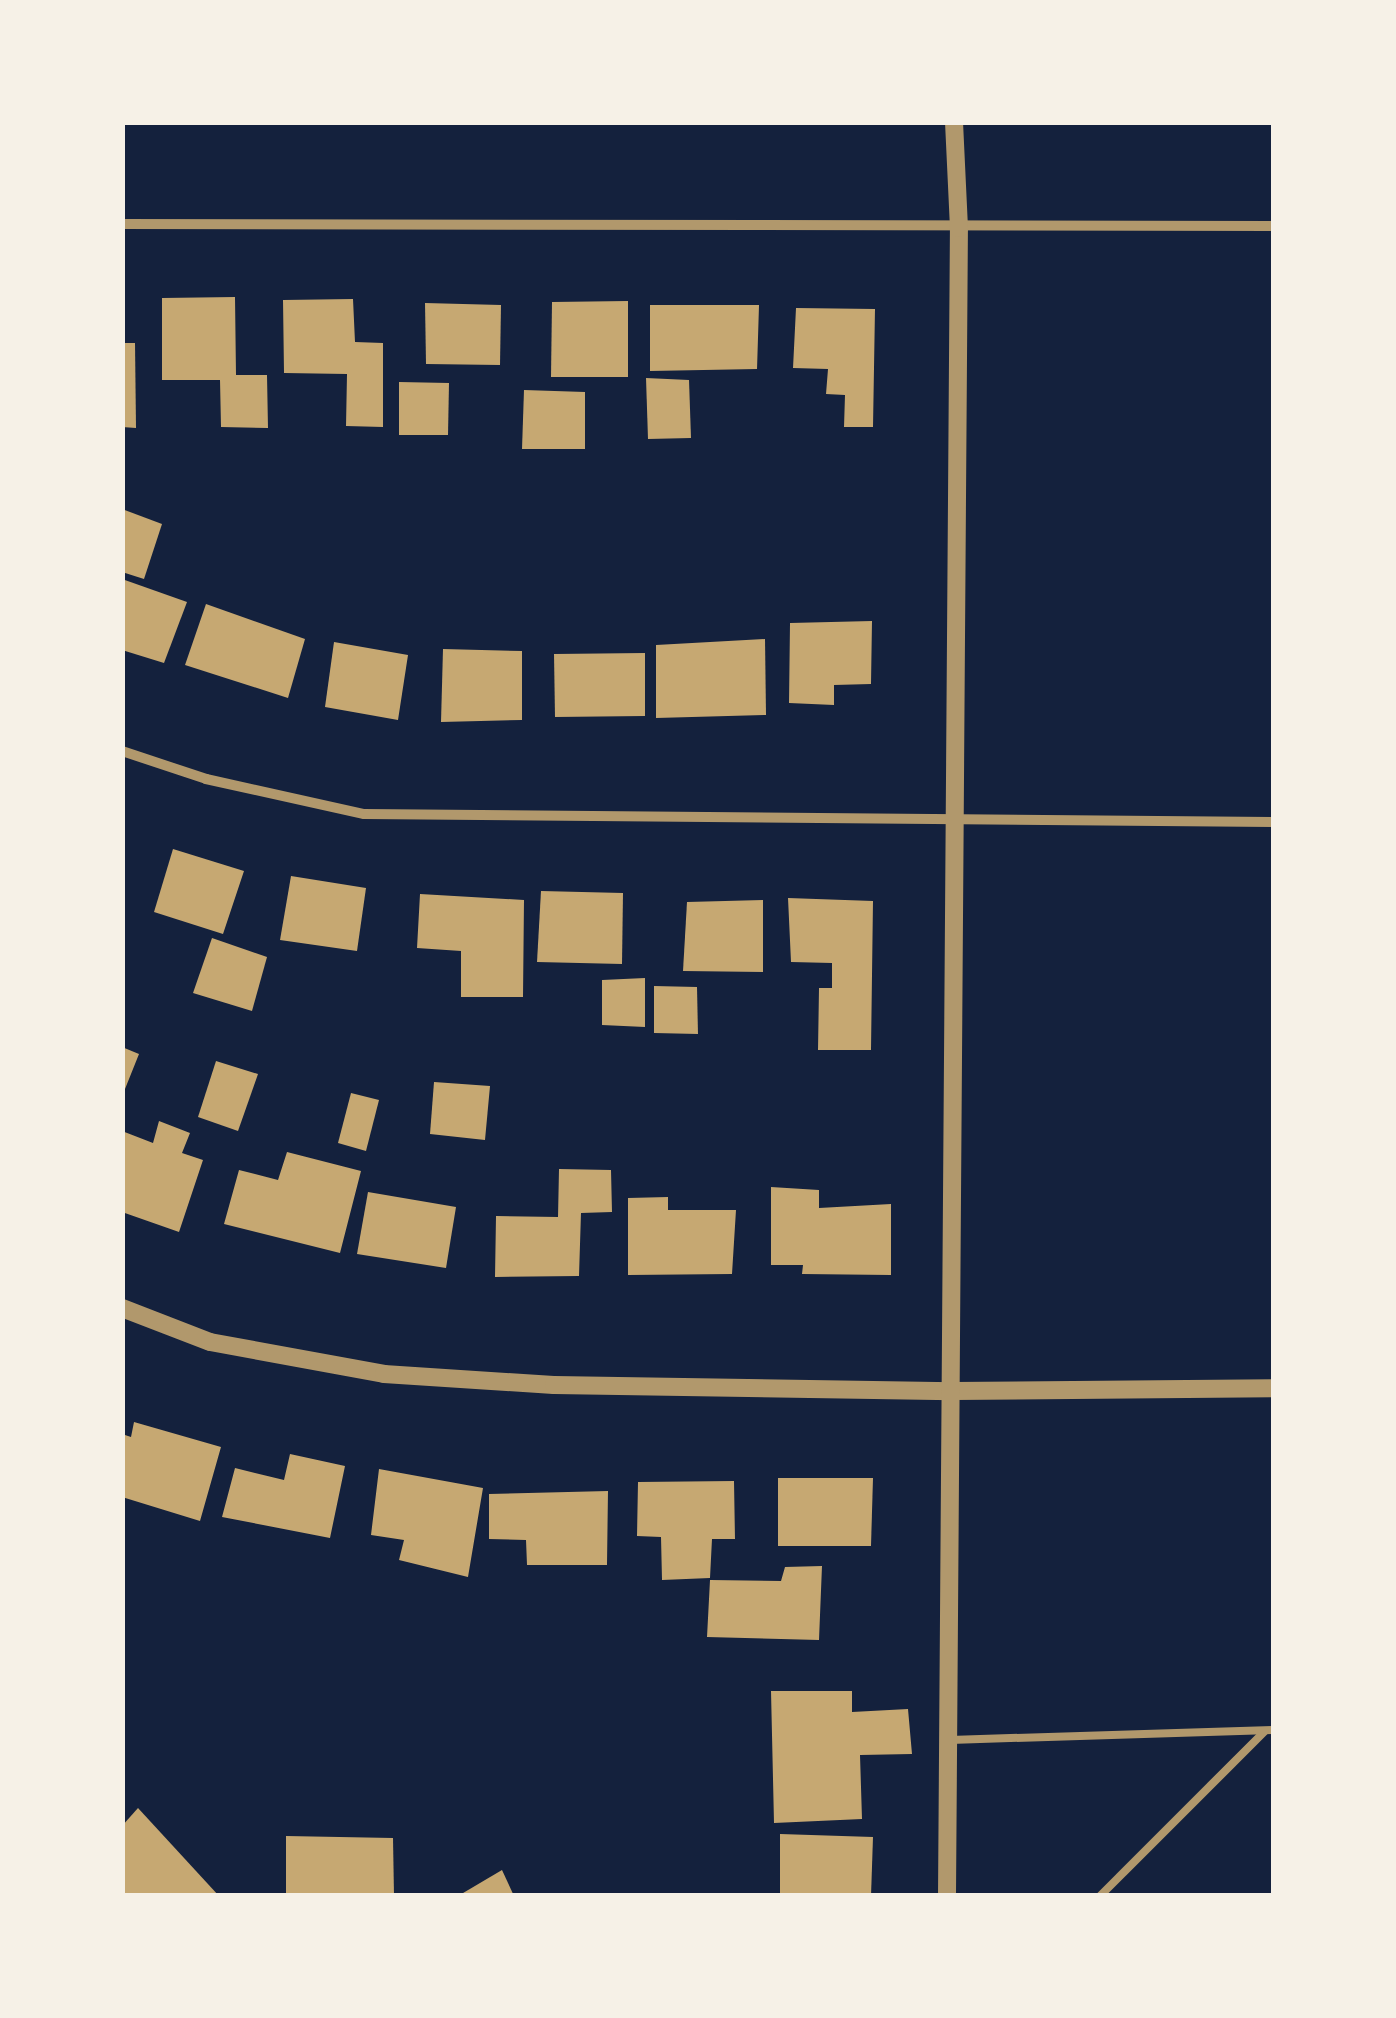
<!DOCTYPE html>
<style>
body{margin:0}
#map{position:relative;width:1396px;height:2018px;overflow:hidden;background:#14213d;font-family:Roboto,sans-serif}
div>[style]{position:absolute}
.building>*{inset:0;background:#c6a872}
.service>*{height:8px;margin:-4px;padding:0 4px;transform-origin:4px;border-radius:4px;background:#b1986c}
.minor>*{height:10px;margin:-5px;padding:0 5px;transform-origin:5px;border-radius:5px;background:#b1986c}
.tertiary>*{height:18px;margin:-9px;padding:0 9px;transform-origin:9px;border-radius:9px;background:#b1986c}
span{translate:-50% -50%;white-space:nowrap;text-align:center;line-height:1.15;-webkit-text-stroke:10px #f6f1e7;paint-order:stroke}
.frame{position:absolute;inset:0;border:125px solid #f6f1e7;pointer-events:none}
</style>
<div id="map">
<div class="building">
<div style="clip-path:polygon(235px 297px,236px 375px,267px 375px,268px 428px,221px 427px,220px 380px,162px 380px,162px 298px)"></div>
<div style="clip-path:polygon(353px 299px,355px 342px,383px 343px,383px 427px,346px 426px,347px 374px,284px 373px,283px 300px)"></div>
<div style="clip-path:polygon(628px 301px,628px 377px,551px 377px,552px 302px)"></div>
<div style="clip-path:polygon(425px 303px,501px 305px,500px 365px,426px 364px)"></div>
<div style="clip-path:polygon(650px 305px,759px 305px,757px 369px,650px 371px)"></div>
<div style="clip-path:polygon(796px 308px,875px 309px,873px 427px,844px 427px,845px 395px,826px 394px,828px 369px,793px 368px)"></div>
<div style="clip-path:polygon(122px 343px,135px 343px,136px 428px,122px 427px)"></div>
<div style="clip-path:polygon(646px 378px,689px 380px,691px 438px,648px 439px)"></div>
<div style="clip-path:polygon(399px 382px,449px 383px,448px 435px,399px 435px)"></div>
<div style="clip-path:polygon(524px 390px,585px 392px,585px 449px,522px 449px)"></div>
<div style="clip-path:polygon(122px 509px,162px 524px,144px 579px,122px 572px)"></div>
<div style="clip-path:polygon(122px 579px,187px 602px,164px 663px,122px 650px)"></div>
<div style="clip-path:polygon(206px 604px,305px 639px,288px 698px,185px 665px)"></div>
<div style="clip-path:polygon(872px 621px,871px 684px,834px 685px,834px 705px,789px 703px,790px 623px)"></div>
<div style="clip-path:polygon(765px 639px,766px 715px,656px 718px,656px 645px)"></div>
<div style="clip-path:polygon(334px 642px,408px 655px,398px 720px,325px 707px)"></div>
<div style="clip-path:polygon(443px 649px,522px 651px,522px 720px,441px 722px)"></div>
<div style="clip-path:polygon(645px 653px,645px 716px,555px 717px,554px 654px)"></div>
<div style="clip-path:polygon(173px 849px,244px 871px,223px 934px,154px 912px)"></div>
<div style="clip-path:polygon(291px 876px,366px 888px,357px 951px,280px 940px)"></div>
<div style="clip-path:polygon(541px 891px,623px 893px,622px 964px,537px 962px)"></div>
<div style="clip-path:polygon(420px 894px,524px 900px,523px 997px,461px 997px,461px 951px,417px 948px)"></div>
<div style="clip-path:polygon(788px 898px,873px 901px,871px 1050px,818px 1050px,819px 988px,832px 988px,832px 963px,791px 962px)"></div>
<div style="clip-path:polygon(763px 900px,763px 972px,683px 971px,687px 902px)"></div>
<div style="clip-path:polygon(212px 938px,267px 957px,252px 1011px,193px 993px)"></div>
<div style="clip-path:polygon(645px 978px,645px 1027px,602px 1025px,602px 980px)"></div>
<div style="clip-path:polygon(654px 986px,697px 987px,698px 1034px,654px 1033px)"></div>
<div style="clip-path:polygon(122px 1047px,139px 1054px,123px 1094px,122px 1094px)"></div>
<div style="clip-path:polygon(216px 1061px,258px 1074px,238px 1131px,198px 1117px)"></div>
<div style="clip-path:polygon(434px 1082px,490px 1086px,485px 1140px,430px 1134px)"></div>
<div style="clip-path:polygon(351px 1093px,379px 1100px,366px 1151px,338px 1143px)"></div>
<div style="clip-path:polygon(159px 1121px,190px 1133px,182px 1153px,203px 1160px,179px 1232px,122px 1212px,122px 1131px,153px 1143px)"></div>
<div style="clip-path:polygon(287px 1152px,361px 1171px,340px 1253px,224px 1224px,239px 1170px,278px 1180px)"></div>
<div style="clip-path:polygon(559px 1169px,611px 1170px,612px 1212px,581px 1213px,579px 1276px,495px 1277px,496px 1216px,558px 1217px)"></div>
<div style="clip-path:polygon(771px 1187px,819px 1190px,819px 1208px,891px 1204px,891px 1275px,802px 1274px,803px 1265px,771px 1265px)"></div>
<div style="clip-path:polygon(368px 1192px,456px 1207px,446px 1268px,357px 1254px)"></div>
<div style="clip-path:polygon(668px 1197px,668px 1210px,736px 1210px,732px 1274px,628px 1275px,628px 1198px)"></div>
<div style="clip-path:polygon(134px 1422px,221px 1447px,200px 1521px,122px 1497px,122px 1434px,131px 1437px)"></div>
<div style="clip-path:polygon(290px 1454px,345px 1466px,330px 1538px,222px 1517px,235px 1468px,284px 1480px)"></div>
<div style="clip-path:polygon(379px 1469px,483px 1488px,468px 1577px,399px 1560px,404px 1540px,371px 1535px)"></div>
<div style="clip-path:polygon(778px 1478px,873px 1478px,871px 1546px,778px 1546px)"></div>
<div style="clip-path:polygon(734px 1481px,735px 1539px,712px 1539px,710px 1578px,662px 1580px,661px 1537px,637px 1536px,638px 1482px)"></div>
<div style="clip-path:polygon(608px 1491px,607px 1565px,527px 1565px,526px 1540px,489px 1539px,489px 1494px)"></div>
<div style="clip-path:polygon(822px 1566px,819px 1640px,707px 1637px,710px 1580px,781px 1581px,785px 1567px)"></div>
<div style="clip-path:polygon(771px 1691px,852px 1691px,852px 1712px,908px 1709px,912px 1754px,860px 1755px,862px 1819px,774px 1823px)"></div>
<div style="clip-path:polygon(138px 1808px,219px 1896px,122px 1896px,122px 1826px)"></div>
<div style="clip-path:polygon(780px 1834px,873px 1837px,871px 1896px,780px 1896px)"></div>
<div style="clip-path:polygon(286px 1836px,393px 1838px,394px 1896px,286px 1896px)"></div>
<div style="clip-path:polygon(502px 1870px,514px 1896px,458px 1896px)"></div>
</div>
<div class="service">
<div style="left:950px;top:1740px;width:324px;rotate:-1.8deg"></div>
<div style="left:1100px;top:1896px;width:233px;rotate:-45deg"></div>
</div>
<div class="minor">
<div style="left:122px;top:224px;width:1152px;rotate:0.1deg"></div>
<div style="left:122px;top:751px;width:89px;rotate:18.4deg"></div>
<div style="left:206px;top:779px;width:162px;rotate:12.5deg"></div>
<div style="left:364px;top:814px;width:910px;rotate:0.5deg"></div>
</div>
<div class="tertiary">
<div style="left:122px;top:1308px;width:94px;rotate:21.1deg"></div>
<div style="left:210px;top:1342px;width:177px;rotate:10.4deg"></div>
<div style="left:384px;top:1374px;width:170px;rotate:3.7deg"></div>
<div style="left:554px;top:1385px;width:399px;rotate:0.9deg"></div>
<div style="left:953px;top:1391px;width:321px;rotate:-0.5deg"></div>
<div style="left:947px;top:1896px;width:1668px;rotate:-89.59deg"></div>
<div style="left:959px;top:228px;width:106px;rotate:-92.7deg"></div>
</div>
<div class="frame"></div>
</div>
